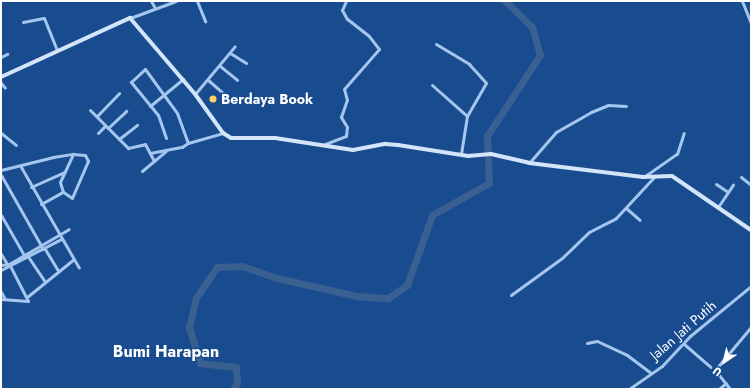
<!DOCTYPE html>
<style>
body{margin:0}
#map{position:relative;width:752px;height:390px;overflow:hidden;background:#184c8f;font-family:Jost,sans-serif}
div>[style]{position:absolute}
.river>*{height:7px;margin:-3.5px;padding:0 3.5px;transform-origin:3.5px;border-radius:3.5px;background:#3a5f91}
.street>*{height:3px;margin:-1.5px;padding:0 1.5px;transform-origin:1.5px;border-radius:1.5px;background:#a5c7ef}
.secondary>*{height:4px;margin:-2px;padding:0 2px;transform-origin:2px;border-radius:2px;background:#d3e4fb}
.dots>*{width:11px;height:11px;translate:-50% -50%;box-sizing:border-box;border:2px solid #184c8f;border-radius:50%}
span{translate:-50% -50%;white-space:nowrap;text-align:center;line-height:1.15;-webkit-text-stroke:3px #184c8f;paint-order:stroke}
.poi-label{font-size:14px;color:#fff;font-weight:700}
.left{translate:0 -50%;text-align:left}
.street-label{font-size:14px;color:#fff}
.quarter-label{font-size:16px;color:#fff;font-weight:700}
.frame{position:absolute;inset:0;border:2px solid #fff;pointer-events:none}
.north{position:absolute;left:704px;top:342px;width:40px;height:40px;-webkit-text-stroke:3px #184c8f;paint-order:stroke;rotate:215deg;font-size:11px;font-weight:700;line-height:16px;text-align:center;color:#fff}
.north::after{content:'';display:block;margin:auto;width:14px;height:18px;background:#fff;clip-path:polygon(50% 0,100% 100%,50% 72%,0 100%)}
</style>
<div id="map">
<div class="river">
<div style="left:233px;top:389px;width:7px;rotate:-56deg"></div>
<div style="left:237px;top:383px;width:16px;rotate:-94deg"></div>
<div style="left:236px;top:367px;width:36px;rotate:-174deg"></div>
<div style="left:200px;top:363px;width:37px;rotate:-107deg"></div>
<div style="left:189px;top:328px;width:31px;rotate:-77deg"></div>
<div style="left:196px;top:298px;width:37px;rotate:-56deg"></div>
<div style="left:217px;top:267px;width:25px;rotate:-2deg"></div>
<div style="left:242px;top:266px;width:37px;rotate:19deg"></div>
<div style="left:277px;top:278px;width:81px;rotate:12.8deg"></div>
<div style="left:356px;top:296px;width:32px;rotate:4deg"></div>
<div style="left:388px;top:298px;width:23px;rotate:-34deg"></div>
<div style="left:407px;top:285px;width:74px;rotate:-70.3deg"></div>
<div style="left:432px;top:215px;width:65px;rotate:-29.3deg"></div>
<div style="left:489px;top:183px;width:47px;rotate:-92.4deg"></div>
<div style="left:487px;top:136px;width:97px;rotate:-56.8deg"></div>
<div style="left:540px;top:55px;width:29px;rotate:-106deg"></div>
<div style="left:532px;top:27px;width:37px;rotate:-136deg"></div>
</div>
<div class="street">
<div style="left:151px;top:1px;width:8px;rotate:60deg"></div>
<div style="left:197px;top:1px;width:22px;rotate:68deg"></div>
<div style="left:742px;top:1px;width:24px;rotate:68deg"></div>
<div style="left:130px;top:18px;width:49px;rotate:-20.3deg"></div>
<div style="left:23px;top:22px;width:21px;rotate:-11deg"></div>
<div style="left:44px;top:18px;width:35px;rotate:68deg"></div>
<div style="left:436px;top:44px;width:39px;rotate:31deg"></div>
<div style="left:469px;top:64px;width:25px;rotate:48deg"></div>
<div style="left:486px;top:83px;width:38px;rotate:120deg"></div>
<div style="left:467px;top:116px;width:39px;rotate:99deg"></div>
<div style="left:230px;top:53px;width:19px;rotate:32deg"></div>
<div style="left:1px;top:57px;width:7px;rotate:-27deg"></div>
<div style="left:220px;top:66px;width:22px;rotate:39deg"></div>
<div style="left:208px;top:80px;width:23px;rotate:41deg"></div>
<div style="left:1px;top:83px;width:6px;rotate:51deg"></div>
<div style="left:432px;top:85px;width:47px;rotate:41.5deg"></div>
<div style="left:195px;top:94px;width:62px;rotate:-50.2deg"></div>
<div style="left:150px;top:106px;width:43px;rotate:-39.3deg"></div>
<div style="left:90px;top:110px;width:54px;rotate:45deg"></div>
<div style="left:128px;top:148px;width:17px;rotate:-13deg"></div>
<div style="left:145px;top:144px;width:19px;rotate:62deg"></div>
<div style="left:97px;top:116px;width:32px;rotate:-46deg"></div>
<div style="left:108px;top:128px;width:25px;rotate:-43deg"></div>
<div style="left:1px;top:133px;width:19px;rotate:39deg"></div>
<div style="left:98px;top:133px;width:10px;rotate:-45deg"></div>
<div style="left:166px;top:138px;width:24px;rotate:-109deg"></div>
<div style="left:158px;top:115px;width:43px;rotate:-129.3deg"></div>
<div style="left:131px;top:82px;width:19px;rotate:-43deg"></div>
<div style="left:145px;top:69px;width:54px;rotate:54deg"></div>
<div style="left:177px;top:113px;width:32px;rotate:70deg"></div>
<div style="left:119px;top:139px;width:23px;rotate:-38deg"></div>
<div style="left:325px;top:144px;width:22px;rotate:-21deg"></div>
<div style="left:346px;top:136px;width:9px;rotate:-84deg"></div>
<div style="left:347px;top:127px;width:12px;rotate:-121deg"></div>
<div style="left:341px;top:117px;width:18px;rotate:-71deg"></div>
<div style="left:347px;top:100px;width:11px;rotate:-105deg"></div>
<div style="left:344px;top:89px;width:53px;rotate:-48.8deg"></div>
<div style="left:379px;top:49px;width:16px;rotate:-128deg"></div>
<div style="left:369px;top:36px;width:28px;rotate:-142deg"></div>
<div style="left:347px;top:19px;width:10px;rotate:-119deg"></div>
<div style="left:342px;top:10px;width:10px;rotate:-66deg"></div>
<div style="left:150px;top:153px;width:33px;rotate:-11deg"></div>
<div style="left:182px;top:147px;width:7px;rotate:-34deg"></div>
<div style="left:188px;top:143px;width:36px;rotate:-16deg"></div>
<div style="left:529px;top:163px;width:41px;rotate:-48.9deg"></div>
<div style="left:556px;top:132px;width:40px;rotate:-29.7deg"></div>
<div style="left:591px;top:112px;width:18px;rotate:-22deg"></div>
<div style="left:608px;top:105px;width:18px;rotate:3deg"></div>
<div style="left:21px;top:167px;width:116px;rotate:60.1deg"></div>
<div style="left:1px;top:170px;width:54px;rotate:-14deg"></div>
<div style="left:53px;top:157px;width:20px;rotate:-9deg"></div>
<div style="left:73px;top:154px;width:12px;rotate:5deg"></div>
<div style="left:85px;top:155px;width:7px;rotate:63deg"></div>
<div style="left:88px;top:161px;width:40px;rotate:113.4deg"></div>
<div style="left:72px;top:198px;width:11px;rotate:-146deg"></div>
<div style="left:63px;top:192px;width:10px;rotate:-107deg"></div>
<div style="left:60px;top:182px;width:31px;rotate:-65deg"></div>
<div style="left:142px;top:171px;width:31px;rotate:-40deg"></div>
<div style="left:1px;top:175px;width:85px;rotate:60.4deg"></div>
<div style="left:645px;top:176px;width:39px;rotate:-35deg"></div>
<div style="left:677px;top:154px;width:22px;rotate:-72deg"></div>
<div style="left:741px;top:177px;width:13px;rotate:39deg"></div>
<div style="left:716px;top:184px;width:14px;rotate:34deg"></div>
<div style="left:31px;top:187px;width:37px;rotate:-24deg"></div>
<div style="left:41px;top:204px;width:25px;rotate:-29deg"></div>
<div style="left:718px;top:207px;width:27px;rotate:-56deg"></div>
<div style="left:626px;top:208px;width:18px;rotate:41deg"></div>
<div style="left:1px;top:215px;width:46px;rotate:60.1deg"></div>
<div style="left:45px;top:249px;width:26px;rotate:59deg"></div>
<div style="left:1px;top:254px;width:12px;rotate:59deg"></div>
<div style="left:29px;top:258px;width:29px;rotate:56deg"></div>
<div style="left:1px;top:265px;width:8px;rotate:-7deg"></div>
<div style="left:9px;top:264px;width:69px;rotate:-30.3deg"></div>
<div style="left:1px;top:270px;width:68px;rotate:-27.3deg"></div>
<div style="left:1px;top:292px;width:8px;rotate:60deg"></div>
<div style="left:511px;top:295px;width:63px;rotate:-36deg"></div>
<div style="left:562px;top:258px;width:37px;rotate:-44deg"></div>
<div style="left:589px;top:232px;width:30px;rotate:-27deg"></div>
<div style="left:616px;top:218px;width:56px;rotate:-47.2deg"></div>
<div style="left:27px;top:297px;width:60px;rotate:-39deg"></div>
<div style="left:1px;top:299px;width:27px;rotate:4deg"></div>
<div style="left:28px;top:301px;width:38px;rotate:-117deg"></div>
<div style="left:587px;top:343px;width:10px;rotate:-11deg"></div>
<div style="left:597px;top:341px;width:33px;rotate:25deg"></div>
<div style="left:627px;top:355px;width:30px;rotate:37deg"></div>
<div style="left:684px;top:344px;width:35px;rotate:41deg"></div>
<div style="left:629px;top:389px;width:40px;rotate:-34.9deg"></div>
<div style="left:662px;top:366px;width:41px;rotate:-47deg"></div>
<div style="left:690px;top:336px;width:79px;rotate:-39.3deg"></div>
<div style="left:719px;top:389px;width:9px;rotate:-41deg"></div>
<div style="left:730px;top:389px;width:24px;rotate:-128deg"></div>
<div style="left:715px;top:370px;width:56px;rotate:-50.1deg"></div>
</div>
<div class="secondary">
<div style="left:1px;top:77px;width:142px;rotate:-24.6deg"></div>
<div style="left:130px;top:18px;width:100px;rotate:49.5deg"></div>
<div style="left:195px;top:94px;width:48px;rotate:54.3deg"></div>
<div style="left:223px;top:133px;width:9px;rotate:32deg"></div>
<div style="left:231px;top:138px;width:44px"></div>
<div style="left:275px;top:138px;width:79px;rotate:8.7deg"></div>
<div style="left:353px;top:150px;width:33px;rotate:-11deg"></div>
<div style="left:385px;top:144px;width:13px;rotate:4deg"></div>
<div style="left:398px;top:145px;width:71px;rotate:8.9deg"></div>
<div style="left:468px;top:156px;width:23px;rotate:-5deg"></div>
<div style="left:491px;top:154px;width:39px;rotate:13deg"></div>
<div style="left:529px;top:163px;width:115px;rotate:7deg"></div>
<div style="left:643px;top:177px;width:29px;rotate:-2deg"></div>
<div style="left:672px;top:176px;width:96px;rotate:34.4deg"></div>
</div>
<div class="dots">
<div style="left:213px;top:99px;background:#ffd263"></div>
</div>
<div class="poi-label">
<span class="left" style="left:221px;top:99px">Berdaya Book</span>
</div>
<div class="street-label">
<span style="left:683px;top:330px;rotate:-41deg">Jalan Jati Putih</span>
</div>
<div class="quarter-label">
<span style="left:166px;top:352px">Bumi Harapan</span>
</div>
<div class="frame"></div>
<div class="north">U</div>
</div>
